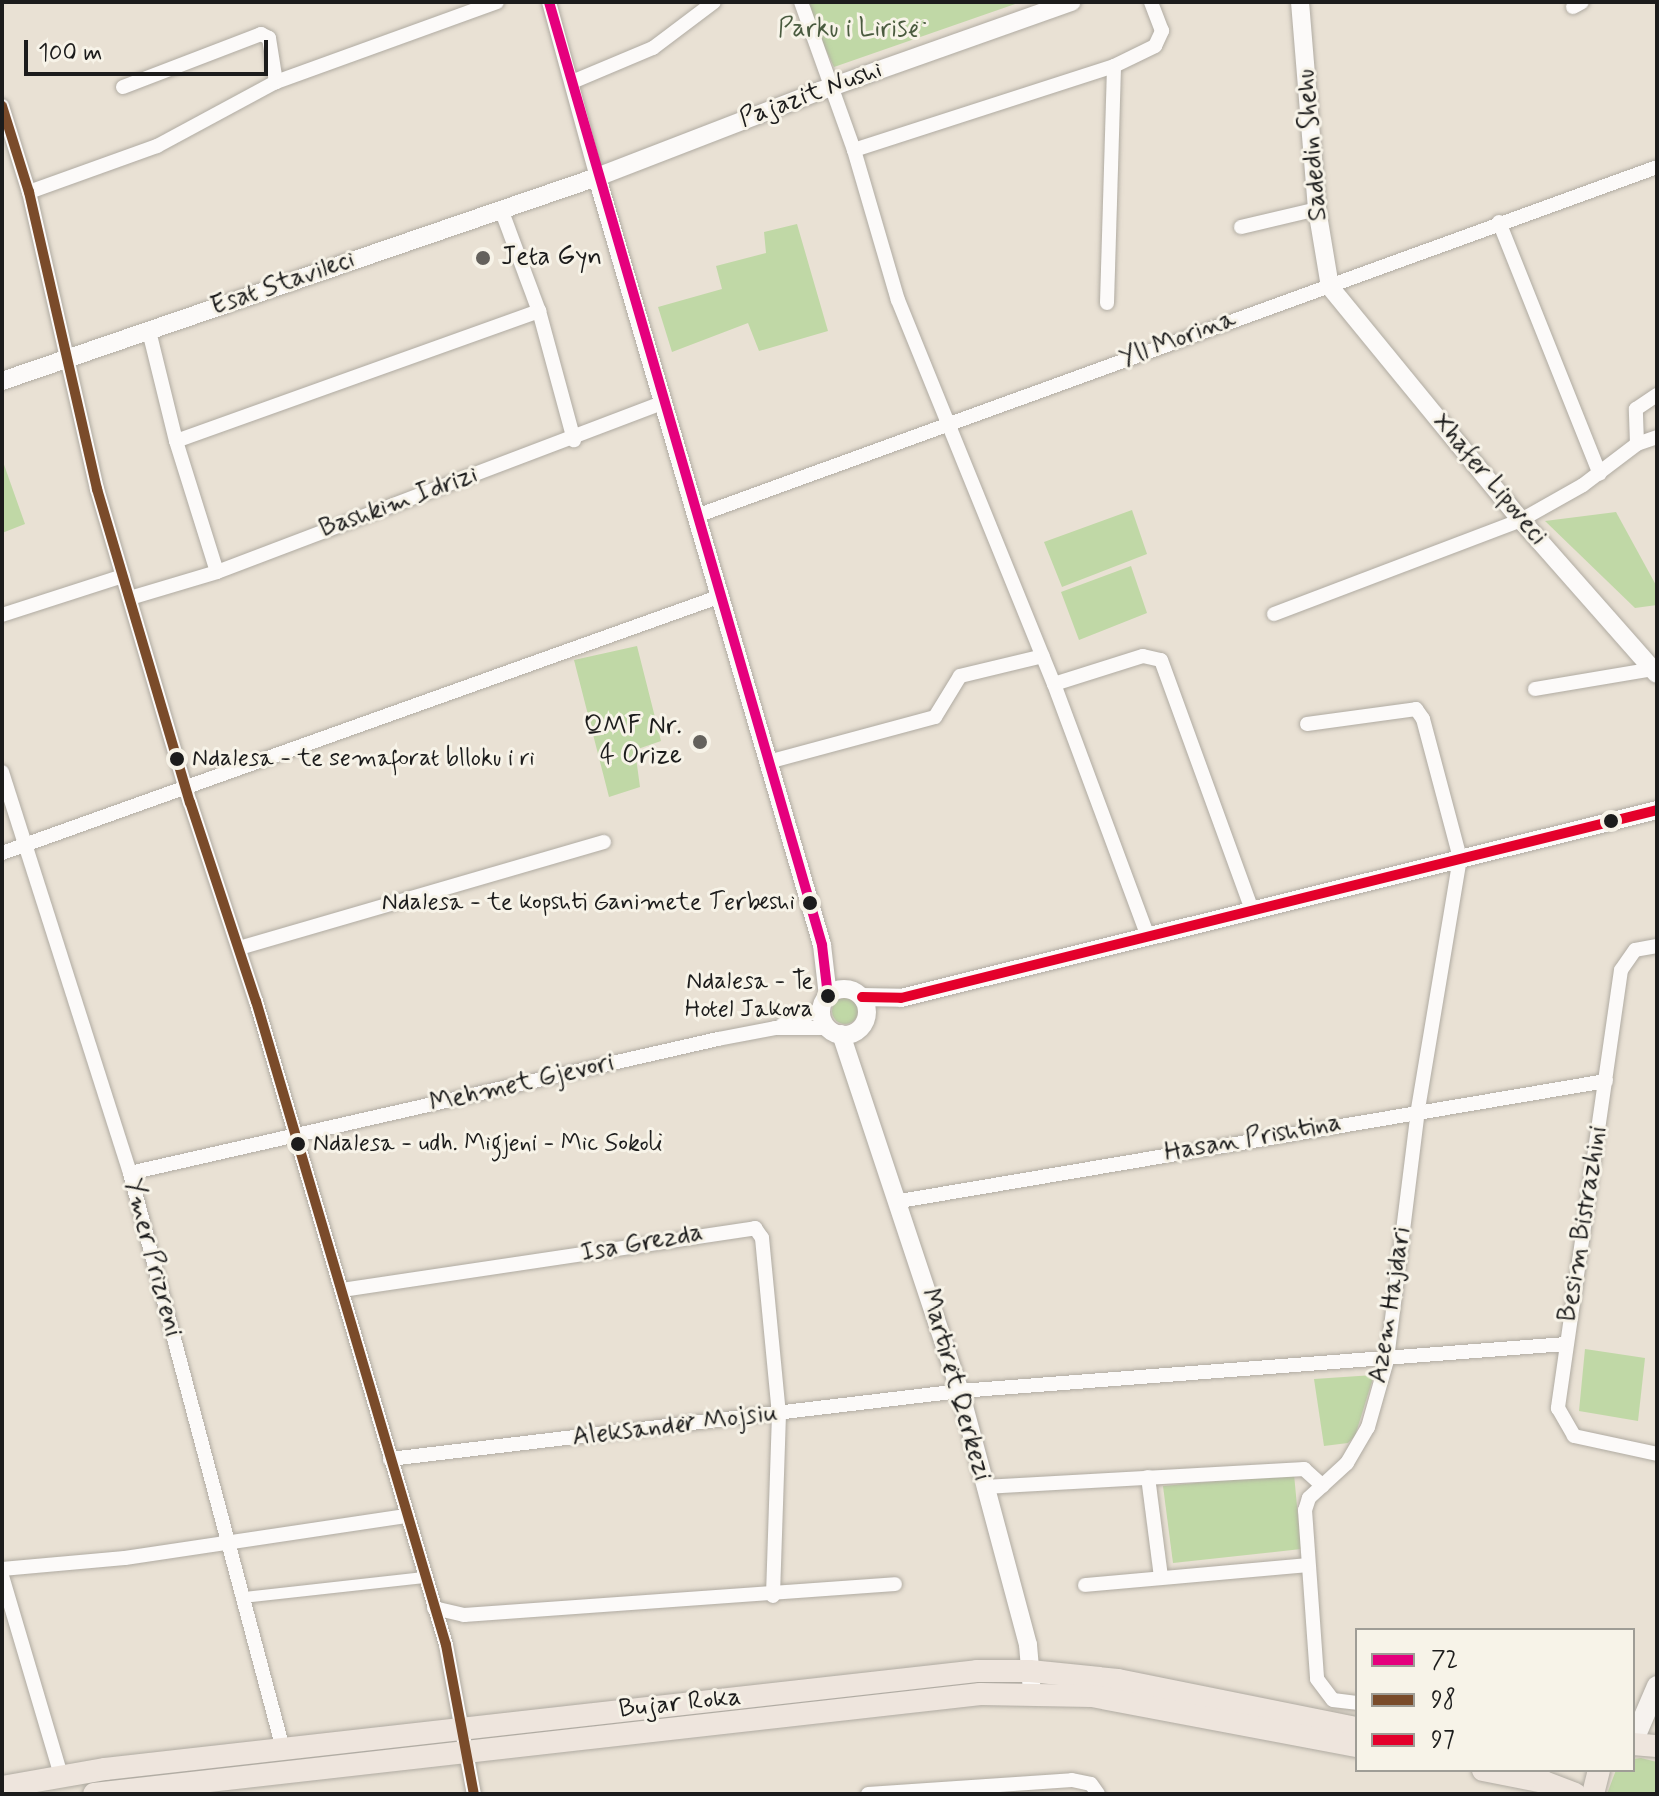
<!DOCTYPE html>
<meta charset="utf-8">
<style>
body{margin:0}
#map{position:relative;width:1659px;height:1796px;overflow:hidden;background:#e9e1d4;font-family:Mynerve,sans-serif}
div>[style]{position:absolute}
.green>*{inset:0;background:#c0d8a6}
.round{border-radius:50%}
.roads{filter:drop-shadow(0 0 2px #b0aba2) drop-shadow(0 0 2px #b0aba2)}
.pedestrian>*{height:11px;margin:-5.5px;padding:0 5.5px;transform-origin:5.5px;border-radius:5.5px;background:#fcfaf9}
.minor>*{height:14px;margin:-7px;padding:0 7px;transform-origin:7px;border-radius:7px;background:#fcfaf9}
.tertiary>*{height:18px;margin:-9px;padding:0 9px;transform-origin:9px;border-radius:9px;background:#fcfaf9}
.tertiary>.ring{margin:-9px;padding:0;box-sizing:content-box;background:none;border:18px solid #fcfaf9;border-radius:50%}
.secondary>*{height:20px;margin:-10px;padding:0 10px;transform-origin:10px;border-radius:10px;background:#f6f2ee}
.primary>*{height:22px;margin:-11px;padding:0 11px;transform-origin:11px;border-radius:11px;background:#eee5dd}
.bus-1>*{height:10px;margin:-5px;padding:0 5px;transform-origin:5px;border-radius:5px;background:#e5007d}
.bus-2>*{height:10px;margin:-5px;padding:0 5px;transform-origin:5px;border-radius:5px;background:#7a4b2a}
.bus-3>*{height:10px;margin:-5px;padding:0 5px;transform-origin:5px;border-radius:5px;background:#e4002b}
.dots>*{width:22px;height:22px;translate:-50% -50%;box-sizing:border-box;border:4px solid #f7f3e8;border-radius:50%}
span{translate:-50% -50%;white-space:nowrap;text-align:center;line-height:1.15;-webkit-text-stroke:6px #f7f3e8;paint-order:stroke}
.bus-label{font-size:24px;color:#1c1c1c}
.left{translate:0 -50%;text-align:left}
.right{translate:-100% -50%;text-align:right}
.park-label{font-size:26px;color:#4a5b3f}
.street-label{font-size:26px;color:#1c1c1c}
.poi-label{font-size:26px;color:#1c1c1c}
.frame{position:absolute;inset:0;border:4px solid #1c1c1c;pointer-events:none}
.legend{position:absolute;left:1355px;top:1628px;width:280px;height:144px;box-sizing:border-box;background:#f7f3e8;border:2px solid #9f9d96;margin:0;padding:10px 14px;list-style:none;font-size:24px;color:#1c1c1c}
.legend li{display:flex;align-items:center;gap:16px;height:40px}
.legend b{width:40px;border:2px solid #9f9d96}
.scale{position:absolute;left:24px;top:40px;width:244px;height:36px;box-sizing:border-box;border:4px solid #1c1c1c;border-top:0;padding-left:10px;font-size:24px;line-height:28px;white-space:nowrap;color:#1c1c1c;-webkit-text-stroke:6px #f7f3e8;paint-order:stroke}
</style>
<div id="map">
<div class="green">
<div style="clip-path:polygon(803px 2px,1021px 2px,834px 67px)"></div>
<div style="clip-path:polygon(797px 224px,828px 331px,759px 351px,748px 323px,672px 352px,658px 307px,722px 289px,716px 266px,766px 253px,764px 232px)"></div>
<div style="clip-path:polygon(2px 459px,25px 524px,2px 533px)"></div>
<div style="clip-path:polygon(1132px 510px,1147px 554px,1062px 587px,1044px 542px)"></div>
<div style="clip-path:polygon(1616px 512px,1657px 587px,1657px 605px,1635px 608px,1545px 521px)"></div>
<div style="clip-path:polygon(1131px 566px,1147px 613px,1079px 640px,1061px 592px)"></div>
<div style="clip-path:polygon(637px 646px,661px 741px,635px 750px,640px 787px,609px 797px,574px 660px)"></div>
<div class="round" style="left:832px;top:998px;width:26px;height:26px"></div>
<div style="clip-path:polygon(1585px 1349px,1645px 1358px,1638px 1421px,1579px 1411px)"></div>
<div style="clip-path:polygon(1374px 1375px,1355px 1436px,1348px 1443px,1324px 1446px,1314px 1379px)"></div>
<div style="clip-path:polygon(1294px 1474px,1301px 1549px,1173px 1563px,1163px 1486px)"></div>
<div style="clip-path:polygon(1641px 1758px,1657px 1762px,1657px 1794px,1607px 1794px,1616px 1770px,1633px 1770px,1633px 1759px)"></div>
</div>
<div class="roads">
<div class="pedestrian">
<div style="left:243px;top:1597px;width:183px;rotate:-6.3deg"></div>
</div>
<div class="minor">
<div style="left:549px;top:2px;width:181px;rotate:74.7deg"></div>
<div style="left:801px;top:2px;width:157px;rotate:70.3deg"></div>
<div style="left:854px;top:150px;width:156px;rotate:73.7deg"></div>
<div style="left:898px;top:300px;width:414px;rotate:67.9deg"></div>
<div style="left:1054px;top:684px;width:267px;rotate:69.6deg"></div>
<div style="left:1573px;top:7px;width:10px;rotate:-29deg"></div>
<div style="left:572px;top:82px;width:88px;rotate:-22.8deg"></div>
<div style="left:653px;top:48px;width:76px;rotate:-37deg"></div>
<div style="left:123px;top:87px;width:148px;rotate:-21deg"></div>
<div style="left:261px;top:34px;width:9px;rotate:27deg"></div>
<div style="left:269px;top:38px;width:45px;rotate:81deg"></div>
<div style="left:2px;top:106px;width:90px;rotate:72.6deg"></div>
<div style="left:29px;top:192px;width:305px;rotate:77.1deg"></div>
<div style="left:97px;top:489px;width:327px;rotate:73.5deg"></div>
<div style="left:190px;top:802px;width:210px;rotate:71.7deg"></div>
<div style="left:256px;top:1001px;width:671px;rotate:73.56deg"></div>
<div style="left:446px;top:1645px;width:152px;rotate:79.4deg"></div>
<div style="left:854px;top:150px;width:273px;rotate:-17.9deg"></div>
<div style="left:1114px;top:66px;width:46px;rotate:-26deg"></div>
<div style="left:1155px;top:46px;width:17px;rotate:-65deg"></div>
<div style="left:1162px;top:31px;width:31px;rotate:-111deg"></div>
<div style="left:29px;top:192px;width:136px;rotate:-19.8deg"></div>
<div style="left:157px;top:146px;width:135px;rotate:-28.3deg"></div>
<div style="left:276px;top:82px;width:235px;rotate:-19.9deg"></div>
<div style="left:501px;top:209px;width:109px;rotate:69.6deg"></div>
<div style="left:1499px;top:222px;width:271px;rotate:68.2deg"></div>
<div style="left:1241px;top:227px;width:78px;rotate:-13.3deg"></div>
<div style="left:1107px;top:303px;width:237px;rotate:-88.3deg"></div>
<div style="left:149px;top:331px;width:113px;rotate:76.2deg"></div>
<div style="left:176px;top:441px;width:137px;rotate:72.6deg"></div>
<div style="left:176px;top:441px;width:386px;rotate:-19.7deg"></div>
<div style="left:539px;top:311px;width:134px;rotate:74.8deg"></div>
<div style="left:1637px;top:444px;width:35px;rotate:-92deg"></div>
<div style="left:1636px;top:409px;width:25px;rotate:-34deg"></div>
<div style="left:699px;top:515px;width:1019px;rotate:-19.96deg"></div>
<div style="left:130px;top:598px;width:91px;rotate:-16.6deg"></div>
<div style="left:217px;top:572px;width:479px;rotate:-20.8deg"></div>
<div style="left:1274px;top:614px;width:264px;rotate:-20.8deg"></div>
<div style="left:1521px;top:520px;width:71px;rotate:-29.4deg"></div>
<div style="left:1583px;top:485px;width:68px;rotate:-37.2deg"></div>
<div style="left:1637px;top:444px;width:21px;rotate:-19deg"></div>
<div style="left:2px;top:615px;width:127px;rotate:-17.9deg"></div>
<div style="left:1054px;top:684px;width:93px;rotate:-17.5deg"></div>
<div style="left:1143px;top:656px;width:18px;rotate:13deg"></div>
<div style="left:1161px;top:660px;width:266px;rotate:70deg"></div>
<div style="left:1535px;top:689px;width:120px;rotate:-9.6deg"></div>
<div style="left:1307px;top:724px;width:110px;rotate:-7.8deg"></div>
<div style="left:1416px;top:709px;width:12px;rotate:55deg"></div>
<div style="left:1423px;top:719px;width:144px;rotate:75.1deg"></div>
<div style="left:1460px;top:858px;width:255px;rotate:99.5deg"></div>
<div style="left:1418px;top:1110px;width:252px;rotate:97.1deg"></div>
<div style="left:1387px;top:1360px;width:70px;rotate:105.8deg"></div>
<div style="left:1368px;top:1427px;width:42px;rotate:120.3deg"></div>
<div style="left:1347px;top:1463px;width:52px;rotate:137.4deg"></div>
<div style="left:1309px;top:1498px;width:13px;rotate:108deg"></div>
<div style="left:1305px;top:1510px;width:169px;rotate:85.9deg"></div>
<div style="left:1317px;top:1679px;width:26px;rotate:53deg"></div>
<div style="left:1333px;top:1700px;width:24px;rotate:7deg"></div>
<div style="left:768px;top:762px;width:173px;rotate:-15.1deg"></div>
<div style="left:935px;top:717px;width:48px;rotate:-58.6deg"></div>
<div style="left:960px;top:676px;width:85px;rotate:-13.5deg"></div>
<div style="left:2px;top:772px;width:421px;rotate:72.3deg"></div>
<div style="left:130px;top:1173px;width:596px;rotate:75.12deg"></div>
<div style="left:2px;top:853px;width:764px;rotate:-19.67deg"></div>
<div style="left:1657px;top:946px;width:22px;rotate:170deg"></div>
<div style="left:1635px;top:950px;width:24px;rotate:125deg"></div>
<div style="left:1621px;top:970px;width:443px;rotate:98.2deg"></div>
<div style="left:1558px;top:1408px;width:32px;rotate:60deg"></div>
<div style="left:1574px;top:1436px;width:85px;rotate:12.2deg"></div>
<div style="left:239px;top:948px;width:380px;rotate:-16.2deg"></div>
<div style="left:782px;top:1025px;width:43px;rotate:-21.8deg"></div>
<div style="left:130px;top:1173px;width:603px;rotate:-12.84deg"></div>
<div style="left:718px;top:1039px;width:58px;rotate:-10.9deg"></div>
<div style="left:775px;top:1028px;width:53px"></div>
<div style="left:900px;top:1201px;width:716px;rotate:-9.65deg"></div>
<div style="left:342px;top:1290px;width:418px;rotate:-8.5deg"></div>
<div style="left:755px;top:1228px;width:12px;rotate:55deg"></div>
<div style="left:762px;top:1238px;width:177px;rotate:84.5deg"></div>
<div style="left:779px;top:1414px;width:182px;rotate:91.9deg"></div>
<div style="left:390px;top:1459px;width:574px;rotate:-6.8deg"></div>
<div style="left:960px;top:1391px;width:607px;rotate:-4.44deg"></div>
<div style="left:1148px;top:1477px;width:101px;rotate:82.6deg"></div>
<div style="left:984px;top:1487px;width:321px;rotate:-3.2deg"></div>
<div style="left:1304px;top:1469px;width:25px;rotate:42deg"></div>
<div style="left:2px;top:1569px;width:123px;rotate:-5.1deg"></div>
<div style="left:125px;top:1558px;width:284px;rotate:-8.5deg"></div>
<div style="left:2px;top:1576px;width:208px;rotate:73.5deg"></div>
<div style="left:1085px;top:1585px;width:223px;rotate:-5.1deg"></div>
<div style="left:434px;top:1608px;width:31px;rotate:13deg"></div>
<div style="left:464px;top:1615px;width:432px;rotate:-4.1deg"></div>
<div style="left:868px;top:1794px;width:204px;rotate:-3.9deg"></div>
<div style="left:1072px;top:1780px;width:19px;rotate:12deg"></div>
<div style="left:1091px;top:1784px;width:12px;rotate:55deg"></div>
</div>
<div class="tertiary">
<div style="left:1300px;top:2px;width:208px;rotate:85.3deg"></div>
<div style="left:1317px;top:209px;width:79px;rotate:80.5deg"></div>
<div style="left:1330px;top:287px;width:301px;rotate:50.7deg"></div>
<div style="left:1521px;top:520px;width:205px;rotate:48.6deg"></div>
<div style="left:597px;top:177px;width:800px;rotate:73.67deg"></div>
<div style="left:822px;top:945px;width:51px;rotate:83.3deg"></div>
<div style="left:2px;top:381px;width:629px;rotate:-18.92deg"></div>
<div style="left:597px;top:177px;width:239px;rotate:-21.1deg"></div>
<div style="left:820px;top:91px;width:267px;rotate:-19.5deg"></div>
<div class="ring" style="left:821px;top:989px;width:28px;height:28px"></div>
<div style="left:862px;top:997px;width:39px;rotate:1deg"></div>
<div style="left:901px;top:998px;width:779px;rotate:-13.96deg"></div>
<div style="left:841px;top:1034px;width:376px;rotate:71.6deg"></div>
<div style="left:960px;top:1391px;width:263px;rotate:75deg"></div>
<div style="left:1028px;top:1645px;width:38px;rotate:85deg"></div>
</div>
<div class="secondary">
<div style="left:1633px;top:1742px;width:61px;rotate:-66.8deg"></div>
</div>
<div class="primary">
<div style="left:1633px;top:1744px;width:24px;rotate:5deg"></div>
<div style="left:1483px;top:1770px;width:62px;rotate:11.1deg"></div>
<div style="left:1544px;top:1782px;width:33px;rotate:21deg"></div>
<div style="left:2px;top:1787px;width:105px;rotate:-9.9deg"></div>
<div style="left:105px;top:1769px;width:877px;rotate:-6.41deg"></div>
<div style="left:977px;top:1671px;width:53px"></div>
<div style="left:1030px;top:1671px;width:88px;rotate:5.8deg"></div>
<div style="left:1118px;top:1680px;width:244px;rotate:11.4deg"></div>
<div style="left:94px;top:1794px;width:892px;rotate:-6.44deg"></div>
<div style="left:980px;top:1694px;width:112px;rotate:1deg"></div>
<div style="left:1092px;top:1696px;width:270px;rotate:10.7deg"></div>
<div style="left:1593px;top:1794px;width:25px;rotate:-76deg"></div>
</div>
</div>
<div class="bus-1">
<div style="left:549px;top:2px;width:982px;rotate:73.85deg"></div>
<div style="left:822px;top:945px;width:51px;rotate:83.3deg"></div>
</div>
<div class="bus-2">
<div style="left:2px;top:106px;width:90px;rotate:72.6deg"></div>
<div style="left:29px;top:192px;width:305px;rotate:77.1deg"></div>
<div style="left:97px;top:489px;width:327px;rotate:73.5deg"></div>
<div style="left:190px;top:802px;width:210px;rotate:71.7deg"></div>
<div style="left:256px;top:1001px;width:671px;rotate:73.56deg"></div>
<div style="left:446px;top:1645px;width:152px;rotate:79.4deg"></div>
</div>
<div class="bus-3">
<div style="left:862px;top:997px;width:39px;rotate:1deg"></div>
<div style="left:901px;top:998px;width:779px;rotate:-13.96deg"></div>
</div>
<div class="dots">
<div style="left:483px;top:258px;background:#64615c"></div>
<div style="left:700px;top:742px;background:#64615c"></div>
<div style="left:177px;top:759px;background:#1c1c1c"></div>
<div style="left:1611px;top:821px;background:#1c1c1c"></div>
<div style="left:810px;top:903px;background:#1c1c1c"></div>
<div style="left:828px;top:996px;background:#1c1c1c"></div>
<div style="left:298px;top:1144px;background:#1c1c1c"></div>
</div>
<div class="bus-label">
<span class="left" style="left:192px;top:759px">Ndalesa - te semaforat blloku i ri</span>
<span class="right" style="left:795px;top:903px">Ndalesa - te kopshti Ganimete Terbeshi</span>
<span class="right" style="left:813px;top:996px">Ndalesa - Te<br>Hotel Jakova</span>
<span class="left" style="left:313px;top:1144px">Ndalesa - udh. Migjeni - Mic Sokoli</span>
</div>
<div class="park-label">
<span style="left:848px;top:30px">Parku i Lirisë</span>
</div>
<div class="street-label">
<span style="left:811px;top:95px;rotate:-20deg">Pajazit Nushi</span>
<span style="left:1313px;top:145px;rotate:-95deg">Sadedin Shehu</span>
<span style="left:283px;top:284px;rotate:-19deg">Esat Stavileci</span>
<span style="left:1178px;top:340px;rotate:-21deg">Yll Morina</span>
<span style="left:1489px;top:480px;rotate:50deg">Xhafer Lipoveci</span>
<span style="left:399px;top:503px;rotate:-20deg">Bashkim Idrizi</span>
<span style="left:522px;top:1084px;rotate:-13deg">Mehmet Gjevori</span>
<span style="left:1253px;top:1139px;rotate:-10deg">Hasan Prishtina</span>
<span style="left:1584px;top:1224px;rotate:-81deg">Besim Bistrazhini</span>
<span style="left:642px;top:1244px;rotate:-10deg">Isa Grezda</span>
<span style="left:152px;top:1258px;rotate:75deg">Ymer Prizreni</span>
<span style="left:1391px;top:1305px;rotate:-81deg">Azem Hajdari</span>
<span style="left:955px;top:1385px;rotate:74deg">Martirët Qerkezi</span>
<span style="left:675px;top:1426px;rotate:-7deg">Aleksandër Mojsiu</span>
<span style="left:680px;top:1704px;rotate:-6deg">Bujar Roka</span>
</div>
<div class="poi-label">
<span class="left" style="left:501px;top:258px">Jeta Gyn</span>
<span class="right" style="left:682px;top:742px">QMF Nr.<br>4 Orize</span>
</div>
<div class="frame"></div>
<ul class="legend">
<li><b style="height:10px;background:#e5007d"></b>72</li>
<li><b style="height:10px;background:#7a4b2a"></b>98</li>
<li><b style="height:10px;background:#e4002b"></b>97</li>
</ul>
<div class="scale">100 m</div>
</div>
